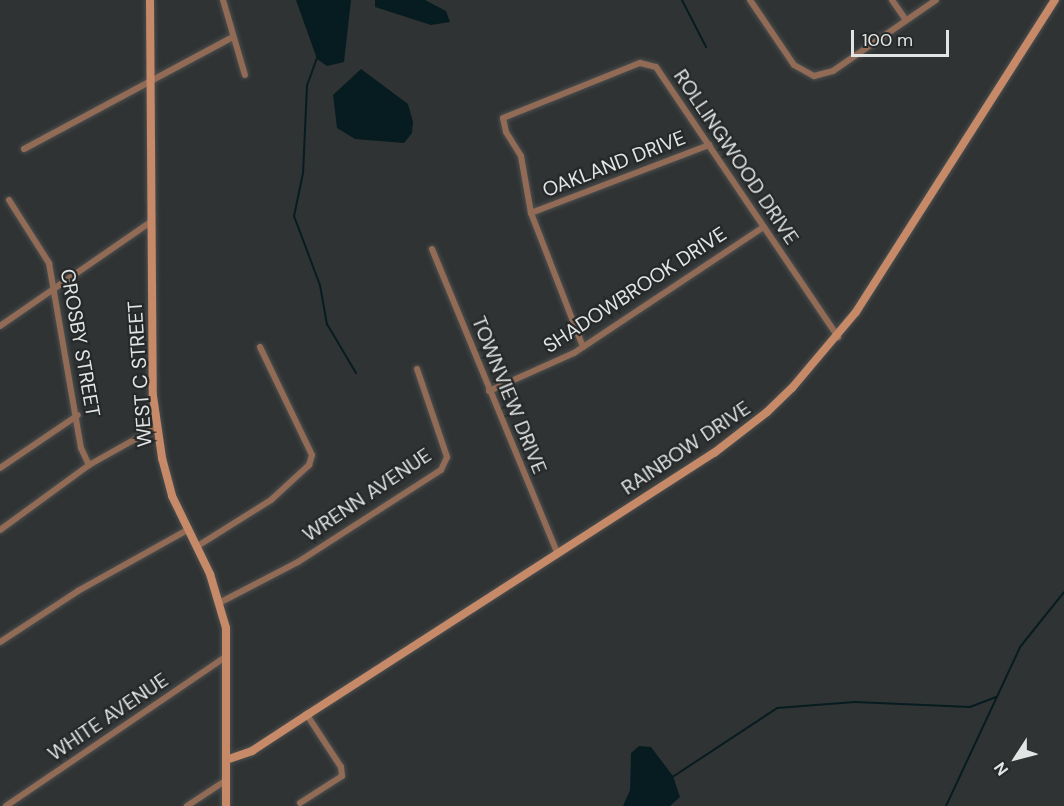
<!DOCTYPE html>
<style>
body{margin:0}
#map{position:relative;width:1064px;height:806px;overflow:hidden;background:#303333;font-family:"DM Sans",sans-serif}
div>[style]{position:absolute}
.water>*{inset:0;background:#071c20}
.stream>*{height:2px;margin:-1px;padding:0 1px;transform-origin:1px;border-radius:1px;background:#071c20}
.roads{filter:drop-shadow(0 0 2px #4d4f4f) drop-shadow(0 0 2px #4d4f4f)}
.street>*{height:6px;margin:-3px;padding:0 3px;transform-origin:3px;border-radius:3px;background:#916b56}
.secondary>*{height:8px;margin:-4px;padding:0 4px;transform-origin:4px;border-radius:4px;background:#c68a68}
span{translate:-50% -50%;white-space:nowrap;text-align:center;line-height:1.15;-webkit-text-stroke:4.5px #262929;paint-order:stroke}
.street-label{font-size:20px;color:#e3e5e5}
.north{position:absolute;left:986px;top:728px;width:60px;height:60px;-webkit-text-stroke:4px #262929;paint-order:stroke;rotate:234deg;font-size:16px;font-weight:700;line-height:24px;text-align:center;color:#e3e5e5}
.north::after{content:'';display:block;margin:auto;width:21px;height:27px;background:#e3e5e5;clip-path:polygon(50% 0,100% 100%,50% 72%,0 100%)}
.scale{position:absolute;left:851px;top:30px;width:98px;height:27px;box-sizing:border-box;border:3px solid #e3e5e5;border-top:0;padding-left:8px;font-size:18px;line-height:21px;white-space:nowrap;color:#e3e5e5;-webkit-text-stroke:4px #262929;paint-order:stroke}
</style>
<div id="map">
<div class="water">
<div style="clip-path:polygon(296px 0,351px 0,344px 62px,327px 66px,317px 59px)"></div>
<div style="clip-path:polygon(425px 0,446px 11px,450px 22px,431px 25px,375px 7px,375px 0)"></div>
<div style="clip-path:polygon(361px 69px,408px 104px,413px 122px,412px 133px,404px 143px,355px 139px,337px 128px,333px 95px)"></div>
<div style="clip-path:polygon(639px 746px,651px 747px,673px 776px,680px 797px,670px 806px,623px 806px,630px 790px,631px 753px)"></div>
</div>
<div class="stream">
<div style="left:682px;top:0;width:53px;rotate:62.9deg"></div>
<div style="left:317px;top:58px;width:30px;rotate:110deg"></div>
<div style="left:307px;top:86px;width:87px;rotate:92.6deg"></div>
<div style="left:303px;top:173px;width:44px;rotate:101.8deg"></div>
<div style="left:294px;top:216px;width:74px;rotate:69.4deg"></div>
<div style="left:320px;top:285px;width:40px;rotate:80deg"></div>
<div style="left:327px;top:324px;width:57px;rotate:59.4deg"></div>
<div style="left:671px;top:778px;width:127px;rotate:-33.4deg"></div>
<div style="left:777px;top:708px;width:78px;rotate:-4.4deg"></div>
<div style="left:855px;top:702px;width:115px;rotate:2.5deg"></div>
<div style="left:970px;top:707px;width:28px;rotate:-21deg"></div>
<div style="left:946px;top:806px;width:175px;rotate:-65deg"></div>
<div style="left:1020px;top:647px;width:70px;rotate:-51.3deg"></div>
</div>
<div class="roads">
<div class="street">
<div style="left:223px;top:0;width:78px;rotate:73.7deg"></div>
<div style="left:750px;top:0;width:78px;rotate:55.9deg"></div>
<div style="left:794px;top:65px;width:23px;rotate:29deg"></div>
<div style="left:814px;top:76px;width:20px;rotate:-15deg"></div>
<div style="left:833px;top:71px;width:125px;rotate:-34.6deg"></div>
<div style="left:892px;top:0;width:24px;rotate:55deg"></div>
<div style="left:24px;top:149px;width:237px;rotate:-28.2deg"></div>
<div style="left:9px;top:200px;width:75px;rotate:57.6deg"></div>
<div style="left:49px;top:263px;width:188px;rotate:80.2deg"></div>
<div style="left:81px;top:448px;width:19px;rotate:65deg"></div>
<div style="left:531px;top:213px;width:191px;rotate:-20.9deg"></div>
<div style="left:432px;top:249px;width:329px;rotate:67.6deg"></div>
<div style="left:0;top:326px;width:183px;rotate:-34.6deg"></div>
<div style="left:583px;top:347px;width:144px;rotate:-111.2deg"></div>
<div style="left:531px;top:213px;width:58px;rotate:-100deg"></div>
<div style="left:521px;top:156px;width:28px;rotate:-122deg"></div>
<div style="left:506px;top:132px;width:14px;rotate:-102deg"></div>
<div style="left:503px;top:118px;width:148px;rotate:-21.9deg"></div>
<div style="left:640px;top:63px;width:16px;rotate:14deg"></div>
<div style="left:656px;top:67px;width:326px;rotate:56deg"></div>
<div style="left:489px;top:391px;width:93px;rotate:-24.1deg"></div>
<div style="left:574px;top:353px;width:228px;rotate:-33.6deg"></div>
<div style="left:0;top:468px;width:94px;rotate:-34.2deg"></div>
<div style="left:0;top:530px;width:110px;rotate:-36.1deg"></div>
<div style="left:89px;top:465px;width:78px;rotate:-29.2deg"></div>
<div style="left:196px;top:547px;width:89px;rotate:-32.1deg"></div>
<div style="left:271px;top:500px;width:52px;rotate:-42.6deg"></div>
<div style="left:309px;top:465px;width:10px;rotate:-73deg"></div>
<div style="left:312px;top:455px;width:120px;rotate:-115.7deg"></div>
<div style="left:221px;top:602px;width:87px;rotate:-27.5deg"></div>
<div style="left:298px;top:562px;width:170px;rotate:-32.8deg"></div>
<div style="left:441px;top:470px;width:14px;rotate:-65deg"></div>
<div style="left:447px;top:457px;width:93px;rotate:-108.8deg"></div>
<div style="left:0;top:642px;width:93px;rotate:-33.2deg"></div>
<div style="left:78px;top:591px;width:125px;rotate:-29.2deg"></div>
<div style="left:300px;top:803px;width:50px;rotate:-32.7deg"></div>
<div style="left:342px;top:776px;width:9px;rotate:-96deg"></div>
<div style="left:341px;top:767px;width:62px;rotate:-123.2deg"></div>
<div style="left:6px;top:806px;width:267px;rotate:-34.2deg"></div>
<div style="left:187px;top:806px;width:45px;rotate:-33.3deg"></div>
</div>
<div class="secondary">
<div style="left:150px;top:0;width:396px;rotate:89.6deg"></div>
<div style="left:153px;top:396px;width:63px;rotate:81.7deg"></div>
<div style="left:162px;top:458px;width:39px;rotate:75deg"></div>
<div style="left:172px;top:496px;width:87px;rotate:64deg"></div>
<div style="left:210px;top:574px;width:56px;rotate:73.5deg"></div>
<div style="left:226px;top:628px;width:178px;rotate:90deg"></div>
<div style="left:226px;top:760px;width:28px;rotate:-19deg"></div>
<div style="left:252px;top:751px;width:66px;rotate:-33.2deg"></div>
<div style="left:307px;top:715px;width:484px;rotate:-32.8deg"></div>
<div style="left:714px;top:453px;width:67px;rotate:-37.7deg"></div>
<div style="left:767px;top:412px;width:35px;rotate:-44deg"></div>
<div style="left:792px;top:388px;width:99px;rotate:-49.9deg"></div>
<div style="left:856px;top:312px;width:370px;rotate:-57.5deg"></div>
</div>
</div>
<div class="street-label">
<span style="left:736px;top:157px;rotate:56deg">ROLLINGWOOD DRIVE</span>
<span style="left:614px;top:164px;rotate:-21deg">OAKLAND DRIVE</span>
<span style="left:635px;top:290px;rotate:-33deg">SHADOWBROOK DRIVE</span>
<span style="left:80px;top:343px;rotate:80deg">CROSBY STREET</span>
<span style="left:140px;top:374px;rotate:-94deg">WEST C STREET</span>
<span style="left:509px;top:395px;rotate:68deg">TOWNVIEW DRIVE</span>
<span style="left:686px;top:448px;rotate:-34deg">RAINBOW DRIVE</span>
<span style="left:367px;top:495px;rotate:-34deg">WRENN AVENUE</span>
<span style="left:108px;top:717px;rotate:-34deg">WHITE AVENUE</span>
</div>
<div class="north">N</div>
<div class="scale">100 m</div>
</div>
